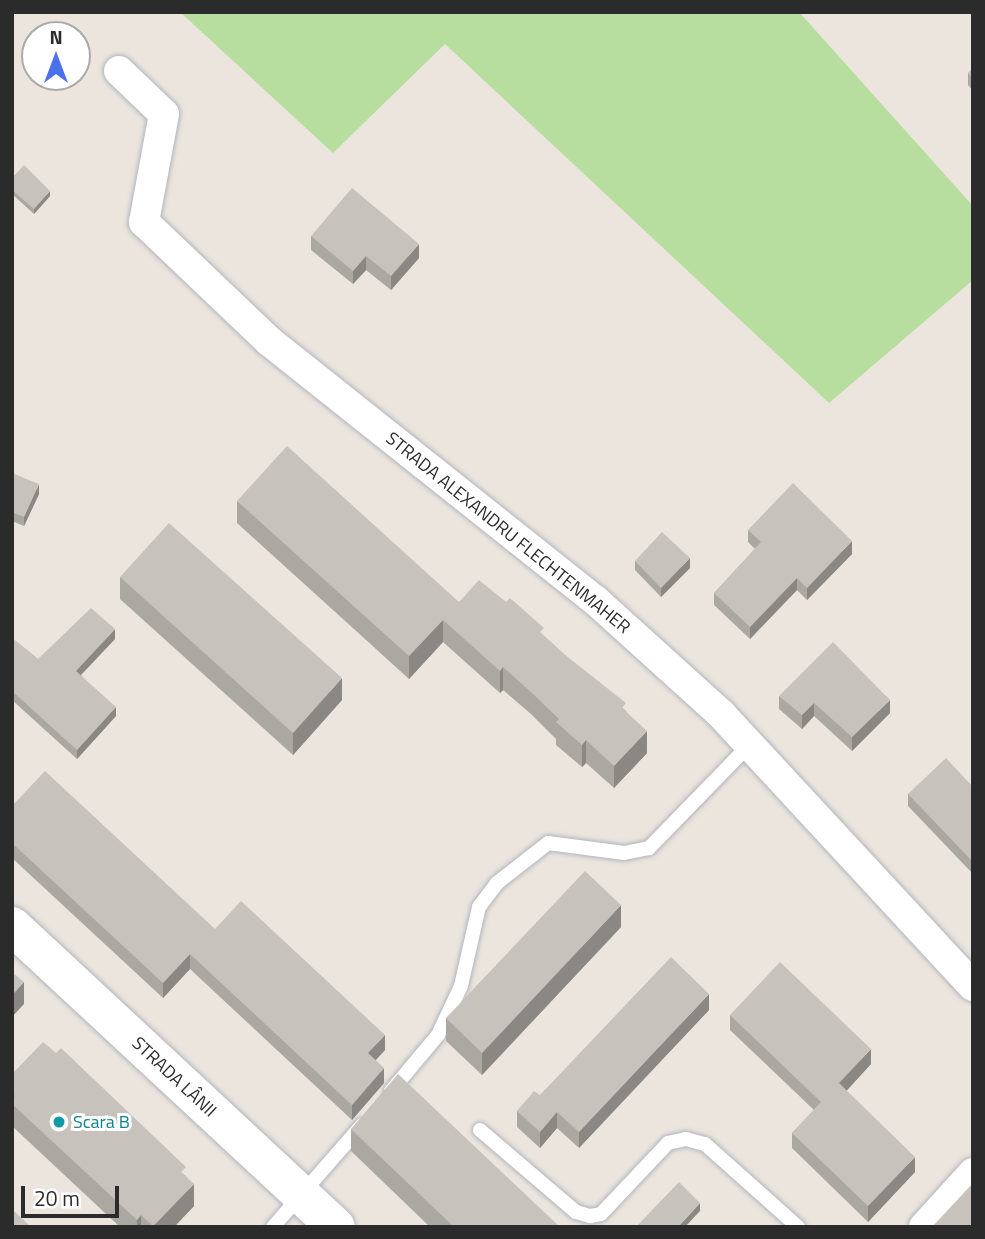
<!DOCTYPE html>
<meta charset="utf-8">
<style>
body{margin:0}
#map{position:relative;width:985px;height:1239px;overflow:hidden;background:#ebe5de;font-family:"Titillium Web",sans-serif}
div>[style]{position:absolute}
.green>*{inset:0;background:#b7de9f}
.roads{filter:drop-shadow(0 0 2px #b1b5bd) drop-shadow(0 0 2px #b1b5bd)}
.lane>*{height:14px;margin:-7px;padding:0 7px;transform-origin:7px;border-radius:7px;background:#fff}
.street>*{height:30px;margin:-15px;padding:0 15px;transform-origin:15px;border-radius:15px;background:#fff}
.secondary>*{height:38px;margin:-19px;padding:0 19px;transform-origin:19px;border-radius:19px;background:#fff}
.wall>*{inset:0;background:#aba8a2}
.shaded-wall>*{inset:0;background:#8b8884}
.building>*{inset:0;background:#c7c3bc}
.dots>*{width:19px;height:19px;translate:-50% -50%;box-sizing:border-box;border:4px solid #fff;border-radius:50%}
span{translate:-50% -50%;white-space:nowrap;text-align:center;line-height:1.15;-webkit-text-stroke:6px #fff;paint-order:stroke}
.street-label{font-size:18px;color:#2b2b2b}
.culture-label{font-size:18px;color:#0d838f}
.left{translate:0 -50%;text-align:left}
.frame{position:absolute;inset:0;border:14px solid #2b2b2b;pointer-events:none}
.north{position:absolute;left:21px;top:21px;width:70px;height:70px;box-sizing:border-box;background:#fff;border:2px solid #aaa;border-radius:50%;rotate:0deg;font-size:19px;font-weight:700;line-height:28px;text-align:center;color:#2b2b2b}
.north::after{content:'';display:block;margin:auto;width:24px;height:32px;background:#4b70eb;clip-path:polygon(50% 0,100% 100%,50% 72%,0 100%)}
.scale{position:absolute;left:21px;top:1186px;width:98px;height:32px;box-sizing:border-box;border:4px solid #2b2b2b;border-top:0;padding-left:9px;font-size:21px;line-height:24px;white-space:nowrap;color:#2b2b2b;-webkit-text-stroke:5px #fff;paint-order:stroke}
</style>
<div id="map">
<div class="green">
<div style="clip-path:polygon(180px 12px,799px 12px,973px 206px,973px 280px,829px 403px,445px 44px,333px 153px)"></div>
</div>
<div class="roads">
<div class="lane">
<div style="left:391px;top:1091px;width:73px;rotate:-50deg"></div>
<div style="left:438px;top:1035px;width:54px;rotate:-64.9deg"></div>
<div style="left:461px;top:986px;width:81px;rotate:-77.2deg"></div>
<div style="left:479px;top:907px;width:30px;rotate:-53deg"></div>
<div style="left:497px;top:883px;width:65px;rotate:-38.1deg"></div>
<div style="left:548px;top:843px;width:77px;rotate:7.5deg"></div>
<div style="left:624px;top:853px;width:25px;rotate:-11deg"></div>
<div style="left:649px;top:848px;width:146px;rotate:-45.8deg"></div>
<div style="left:480px;top:1130px;width:126px;rotate:40.5deg"></div>
<div style="left:576px;top:1212px;width:15px;rotate:16deg"></div>
<div style="left:590px;top:1216px;width:11px;rotate:-10deg"></div>
<div style="left:601px;top:1214px;width:98px;rotate:-46.7deg"></div>
<div style="left:668px;top:1143px;width:18px;rotate:-13deg"></div>
<div style="left:686px;top:1139px;width:20px;rotate:15deg"></div>
<div style="left:705px;top:1144px;width:125px;rotate:41.7deg"></div>
<div style="left:273px;top:1227px;width:135px;rotate:-48.9deg"></div>
</div>
<div class="street">
<div style="left:119px;top:71px;width:62px;rotate:43.7deg"></div>
<div style="left:164px;top:114px;width:110px;rotate:100.5deg"></div>
<div style="left:144px;top:222px;width:173px;rotate:43.6deg"></div>
<div style="left:269px;top:341px;width:418px;rotate:38.5deg"></div>
<div style="left:596px;top:601px;width:169px;rotate:42.1deg"></div>
<div style="left:721px;top:714px;width:371px;rotate:47.2deg"></div>
<div style="left:924px;top:1227px;width:73px;rotate:-47.8deg"></div>
</div>
<div class="secondary">
<div style="left:12px;top:926px;width:442px;rotate:42.9deg"></div>
</div>
</div>
<div class="wall">
<div style="clip-path:polygon(973px 69px,973px 91px,968px 85px,968px 73px)"></div>
<div style="clip-path:polygon(12px 178px,50px 196px,34px 214px,12px 194px)"></div>
<div style="clip-path:polygon(311px 236px,419px 258px,391px 290px,366px 270px,353px 284px,311px 250px)"></div>
<div style="clip-path:polygon(12px 473px,39px 494px,24px 526px,12px 521px)"></div>
<div style="clip-path:polygon(237px 501px,459px 602px,544px 636px,626px 711px,647px 753px,614px 788px,586px 763px,582px 767px,556px 745px,556px 739px,531px 714px,503px 690px,500px 693px,443px 642px,409px 679px,237px 523px)"></div>
<div style="clip-path:polygon(748px 530px,852px 554px,807px 600px,797px 590px,750px 639px,714px 605px,714px 593px,755px 549px,748px 542px)"></div>
<div style="clip-path:polygon(635px 561px,690px 568px,661px 597px,635px 570px)"></div>
<div style="clip-path:polygon(120px 577px,342px 700px,293px 755px,120px 599px)"></div>
<div style="clip-path:polygon(12px 638px,38px 659px,115px 639px,81px 675px,116px 716px,77px 759px,12px 700px)"></div>
<div style="clip-path:polygon(779px 696px,890px 713px,852px 751px,814px 716px,802px 729px,779px 709px)"></div>
<div style="clip-path:polygon(973px 787px,973px 874px,908px 806px,908px 794px)"></div>
<div style="clip-path:polygon(12px 806px,215px 929px,385px 1050px,376px 1060px,384px 1083px,352px 1120px,190px 969px,163px 998px,12px 858px)"></div>
<div style="clip-path:polygon(621px 927px,482px 1075px,446px 1041px,446px 1018px)"></div>
<div style="clip-path:polygon(709px 1010px,579px 1148px,557px 1128px,540px 1148px,517px 1127px,517px 1111px,540px 1095px)"></div>
<div style="clip-path:polygon(730px 1015px,871px 1064px,846px 1091px,915px 1172px,868px 1222px,792px 1148px,792px 1133px,814px 1110px,730px 1030px)"></div>
<div style="clip-path:polygon(12px 1074px,186px 1176px,194px 1206px,174px 1227px,120px 1227px,12px 1126px)"></div>
<div style="clip-path:polygon(351px 1129px,560px 1227px,430px 1227px,351px 1151px)"></div>
</div>
<div class="shaded-wall">
<div style="clip-path:polygon(50px 191px,50px 196px,34px 214px,34px 209px)"></div>
<div style="clip-path:polygon(419px 244px,419px 258px,391px 290px,391px 276px)"></div>
<div style="clip-path:polygon(366px 256px,366px 270px,353px 284px,353px 271px)"></div>
<div style="clip-path:polygon(39px 484px,39px 494px,24px 526px,24px 517px)"></div>
<div style="clip-path:polygon(852px 541px,852px 554px,807px 600px,807px 588px)"></div>
<div style="clip-path:polygon(690px 558px,690px 568px,661px 597px,661px 588px)"></div>
<div style="clip-path:polygon(797px 578px,797px 590px,750px 639px,750px 627px)"></div>
<div style="clip-path:polygon(443px 620px,443px 642px,409px 679px,409px 656px)"></div>
<div style="clip-path:polygon(115px 629px,115px 639px,76px 680px,76px 671px)"></div>
<div style="clip-path:polygon(503px 667px,503px 690px,500px 693px,500px 671px)"></div>
<div style="clip-path:polygon(342px 678px,342px 700px,293px 755px,293px 733px)"></div>
<div style="clip-path:polygon(890px 700px,890px 713px,852px 751px,852px 737px)"></div>
<div style="clip-path:polygon(814px 703px,814px 716px,802px 729px,802px 715px)"></div>
<div style="clip-path:polygon(116px 707px,116px 716px,77px 759px,77px 750px)"></div>
<div style="clip-path:polygon(647px 731px,647px 753px,614px 788px,614px 766px)"></div>
<div style="clip-path:polygon(586px 740px,586px 763px,582px 767px,582px 745px)"></div>
<div style="clip-path:polygon(621px 905px,621px 927px,482px 1075px,482px 1053px)"></div>
<div style="clip-path:polygon(190px 954px,190px 969px,163px 998px,163px 983px)"></div>
<div style="clip-path:polygon(24px 982px,24px 1004px,12px 1017px,12px 995px)"></div>
<div style="clip-path:polygon(709px 994px,709px 1010px,579px 1148px,579px 1132px)"></div>
<div style="clip-path:polygon(385px 1035px,385px 1050px,368px 1068px,368px 1053px)"></div>
<div style="clip-path:polygon(871px 1049px,871px 1064px,839px 1099px,839px 1083px)"></div>
<div style="clip-path:polygon(384px 1068px,384px 1083px,352px 1120px,352px 1105px)"></div>
<div style="clip-path:polygon(557px 1112px,557px 1128px,540px 1148px,540px 1132px)"></div>
<div style="clip-path:polygon(915px 1157px,915px 1172px,868px 1222px,868px 1206px)"></div>
<div style="clip-path:polygon(194px 1184px,194px 1206px,174px 1227px,153px 1227px)"></div>
<div style="clip-path:polygon(700px 1203px,700px 1211px,685px 1227px,678px 1227px)"></div>
<div style="clip-path:polygon(141px 1215px,141px 1227px,137px 1227px,137px 1220px)"></div>
</div>
<div class="building">
<div style="clip-path:polygon(973px 69px,973px 79px,968px 73px)"></div>
<div style="clip-path:polygon(24px 165px,50px 191px,34px 209px,12px 190px,12px 178px)"></div>
<div style="clip-path:polygon(352px 188px,419px 244px,391px 276px,366px 256px,353px 271px,311px 236px)"></div>
<div style="clip-path:polygon(287px 446px,459px 602px,479px 580px,506px 602px,510px 598px,544px 628px,540px 632px,564px 654px,626px 703px,622px 708px,647px 731px,614px 766px,586px 740px,582px 745px,556px 722px,559px 719px,531px 692px,503px 667px,500px 671px,443px 620px,409px 656px,237px 501px)"></div>
<div style="clip-path:polygon(12px 473px,39px 484px,24px 517px,12px 512px)"></div>
<div style="clip-path:polygon(793px 483px,852px 541px,807px 588px,797px 578px,750px 627px,714px 593px,761px 542px,748px 530px)"></div>
<div style="clip-path:polygon(169px 523px,342px 678px,293px 733px,120px 577px)"></div>
<div style="clip-path:polygon(662px 532px,690px 558px,661px 588px,635px 561px)"></div>
<div style="clip-path:polygon(91px 608px,115px 629px,76px 671px,116px 707px,77px 750px,12px 691px,12px 638px,38px 659px)"></div>
<div style="clip-path:polygon(833px 642px,890px 700px,852px 737px,814px 703px,802px 715px,779px 696px)"></div>
<div style="clip-path:polygon(946px 758px,973px 787px,973px 862px,908px 794px)"></div>
<div style="clip-path:polygon(45px 771px,215px 929px,241px 901px,385px 1035px,368px 1053px,384px 1068px,352px 1105px,190px 954px,163px 983px,12px 843px,12px 806px)"></div>
<div style="clip-path:polygon(585px 871px,621px 905px,482px 1053px,446px 1018px)"></div>
<div style="clip-path:polygon(671px 957px,709px 994px,579px 1132px,557px 1112px,540px 1132px,517px 1111px,534px 1091px,540px 1095px)"></div>
<div style="clip-path:polygon(780px 962px,871px 1049px,839px 1083px,915px 1157px,868px 1206px,792px 1133px,821px 1102px,730px 1015px)"></div>
<div style="clip-path:polygon(12px 972px,24px 982px,12px 995px)"></div>
<div style="clip-path:polygon(43px 1042px,56px 1053px,61px 1048px,186px 1167px,181px 1172px,194px 1184px,153px 1226px,141px 1215px,137px 1220px,12px 1104px,12px 1099px,15px 1096px,12px 1093px,12px 1074px)"></div>
<div style="clip-path:polygon(398px 1074px,560px 1227px,454px 1227px,351px 1129px)"></div>
<div style="clip-path:polygon(679px 1182px,700px 1203px,678px 1227px,636px 1227px)"></div>
<div style="clip-path:polygon(973px 1183px,973px 1227px,932px 1227px)"></div>
<div style="clip-path:polygon(12px 1209px,31px 1227px,12px 1227px)"></div>
</div>
<div class="dots">
<div style="left:59px;top:1122px;background:#0f9aa8"></div>
</div>
<div class="street-label">
<span style="left:508px;top:533px;rotate:39deg">STRADA ALEXANDRU FLECHTENMAHER</span>
<span style="left:174px;top:1077px;rotate:43deg">STRADA LÂNII</span>
</div>
<div class="culture-label">
<span class="left" style="left:73px;top:1122px">Scara B</span>
</div>
<div class="frame"></div>
<div class="north">N</div>
<div class="scale">20 m</div>
</div>
